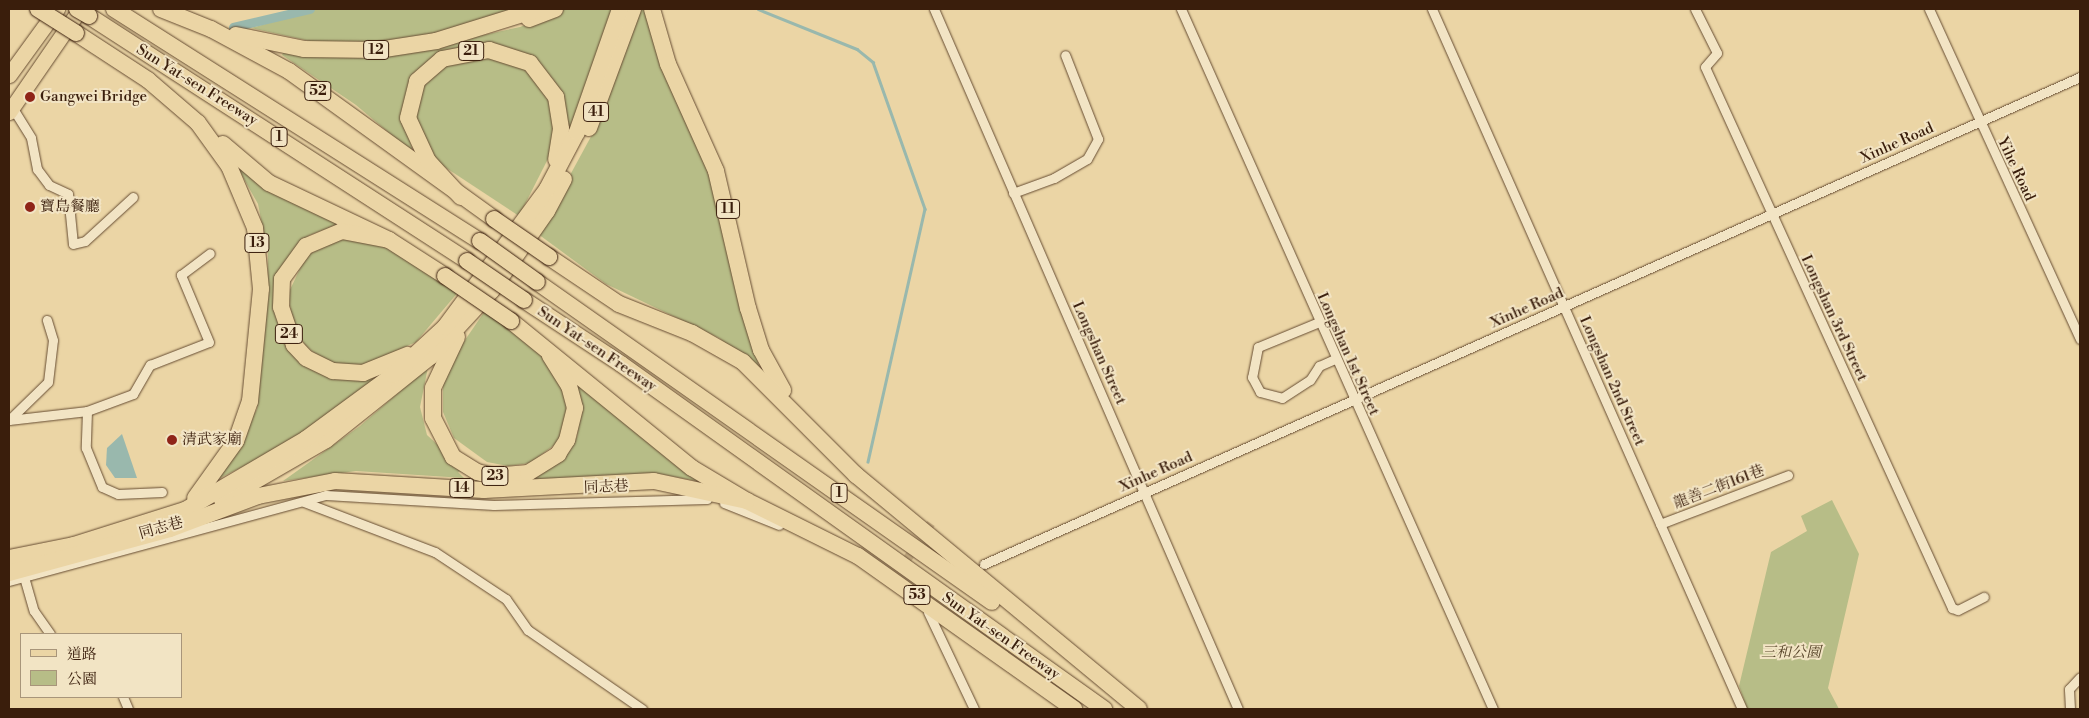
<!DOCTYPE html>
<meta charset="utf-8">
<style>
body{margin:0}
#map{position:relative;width:2089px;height:718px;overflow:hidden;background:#ebd5a5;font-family:"Libre Bodoni","Noto Serif TC",serif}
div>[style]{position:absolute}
.green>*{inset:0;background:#b7bd87}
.water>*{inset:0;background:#99b8ad}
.stream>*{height:2.5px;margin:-1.25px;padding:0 1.25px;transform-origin:1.25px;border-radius:1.25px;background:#99b8ad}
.canal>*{height:9px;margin:-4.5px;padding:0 4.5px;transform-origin:4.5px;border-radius:4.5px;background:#99b8ad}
.street-tunnel>*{height:9px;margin-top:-4.5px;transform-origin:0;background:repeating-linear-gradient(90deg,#c8b086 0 9px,transparent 0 13.5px)}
.roads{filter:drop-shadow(0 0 1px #664c32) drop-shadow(0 0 1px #664c32)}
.street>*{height:9px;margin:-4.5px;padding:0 4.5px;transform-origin:4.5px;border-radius:4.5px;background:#f2e4c4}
.primary>*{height:15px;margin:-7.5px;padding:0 7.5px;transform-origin:7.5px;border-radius:7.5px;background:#ebd5a5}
.highway>*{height:16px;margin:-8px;padding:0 8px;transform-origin:8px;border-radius:8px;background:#ebd5a5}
.bridges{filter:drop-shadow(0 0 1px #3a1e0c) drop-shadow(0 0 1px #3a1e0c)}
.highway-bridge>*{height:16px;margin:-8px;padding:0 8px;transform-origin:8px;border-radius:8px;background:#ebd5a5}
.dots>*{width:14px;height:14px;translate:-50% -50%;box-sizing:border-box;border:2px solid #f2e4c4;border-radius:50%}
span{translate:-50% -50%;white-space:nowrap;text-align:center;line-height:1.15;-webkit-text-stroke:4px #f2e4c4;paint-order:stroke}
.shield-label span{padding:1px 4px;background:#f2e4c4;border:1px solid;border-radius:4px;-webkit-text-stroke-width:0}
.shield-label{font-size:14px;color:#3a1e0c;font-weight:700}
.street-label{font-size:15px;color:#3a1e0c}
.poi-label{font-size:15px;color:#3a1e0c}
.left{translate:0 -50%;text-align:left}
.park-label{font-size:15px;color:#59462b;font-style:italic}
.frame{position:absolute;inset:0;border:10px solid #3a1e0c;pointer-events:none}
.legend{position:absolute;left:20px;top:633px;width:162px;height:65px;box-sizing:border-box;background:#f2e4c4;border:1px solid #a8957a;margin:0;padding:6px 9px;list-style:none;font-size:15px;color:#3a1e0c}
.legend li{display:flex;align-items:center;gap:10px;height:25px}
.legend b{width:25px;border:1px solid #a8957a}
</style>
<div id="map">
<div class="green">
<div style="clip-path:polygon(317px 9px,519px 9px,418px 39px,328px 45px,251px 28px)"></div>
<div style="clip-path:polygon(564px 9px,615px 9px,567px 139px,560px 107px,524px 57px,431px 61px,404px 122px,414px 154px,356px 105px,282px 55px,284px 51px,372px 59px,520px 27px)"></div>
<div style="clip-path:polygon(638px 9px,646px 9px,668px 81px,715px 186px,760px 371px,719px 338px,606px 284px,538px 234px,600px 120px)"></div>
<div style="clip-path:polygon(485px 53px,519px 61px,539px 78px,556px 117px,554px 147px,519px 216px,431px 158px,417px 139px,414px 88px,430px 68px)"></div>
<div style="clip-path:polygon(242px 167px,337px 220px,337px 225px,310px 235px,294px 249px,277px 318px,316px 371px,386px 375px,288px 444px,216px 480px,257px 409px,267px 310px,268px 254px,258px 204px,239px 170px)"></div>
<div style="clip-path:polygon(352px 238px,410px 255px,459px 291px,416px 342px,361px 367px,328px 365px,305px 345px,293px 323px,288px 294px,306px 256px,328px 242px)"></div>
<div style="clip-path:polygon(487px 308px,524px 331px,569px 394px,564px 430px,557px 443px,530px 463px,508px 466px,487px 462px,454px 438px,443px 412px,443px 372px)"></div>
<div style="clip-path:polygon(428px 367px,420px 407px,427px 435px,465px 470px,458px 472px,464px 478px,356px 471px,283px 481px,360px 426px)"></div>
<div style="clip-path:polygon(573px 373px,707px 483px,660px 474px,531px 481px,577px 437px,581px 399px)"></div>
<div style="clip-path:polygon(1832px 500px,1859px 554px,1828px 688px,1839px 709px,1747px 709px,1739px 686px,1771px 552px,1807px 531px,1801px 516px)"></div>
</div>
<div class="water">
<div style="clip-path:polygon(122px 434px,137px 478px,115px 478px,106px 465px,107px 448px)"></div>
</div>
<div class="stream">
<div style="left:758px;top:9px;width:107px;rotate:22deg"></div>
<div style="left:857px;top:49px;width:21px;rotate:39deg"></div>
<div style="left:873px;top:62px;width:156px;rotate:70.5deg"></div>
<div style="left:925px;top:209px;width:259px;rotate:102.7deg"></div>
</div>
<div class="canal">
<div style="left:233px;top:27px;width:79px;rotate:-13.2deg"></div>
</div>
<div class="street-tunnel">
<div style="left:891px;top:583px;width:72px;rotate:-56.3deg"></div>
</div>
<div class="roads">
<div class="street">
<div style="left:934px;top:9px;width:763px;rotate:66.53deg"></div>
<div style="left:1181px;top:9px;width:766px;rotate:65.98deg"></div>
<div style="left:1432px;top:9px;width:766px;rotate:66.11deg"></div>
<div style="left:1695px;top:9px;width:49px;rotate:63.4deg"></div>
<div style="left:1717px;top:53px;width:18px;rotate:131deg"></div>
<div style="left:1705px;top:67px;width:595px;rotate:65.46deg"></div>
<div style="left:1952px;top:608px;width:6px;rotate:18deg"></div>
<div style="left:1958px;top:610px;width:29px;rotate:-27deg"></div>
<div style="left:1929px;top:9px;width:363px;rotate:65.4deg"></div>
<div style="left:12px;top:107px;width:36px;rotate:58deg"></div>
<div style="left:31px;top:138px;width:32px;rotate:79deg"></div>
<div style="left:37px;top:169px;width:20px;rotate:53deg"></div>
<div style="left:49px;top:185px;width:21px;rotate:25deg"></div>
<div style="left:68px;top:194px;width:50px;rotate:84.3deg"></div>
<div style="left:73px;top:244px;width:12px;rotate:-14deg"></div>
<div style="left:85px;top:241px;width:65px;rotate:-42.5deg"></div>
<div style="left:1013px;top:193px;width:44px;rotate:-20.1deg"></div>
<div style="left:1054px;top:178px;width:38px;rotate:-30deg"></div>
<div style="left:1087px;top:159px;width:23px;rotate:-61deg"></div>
<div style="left:1098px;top:139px;width:90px;rotate:-111.4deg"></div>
<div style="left:1319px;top:322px;width:66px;rotate:157.7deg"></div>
<div style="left:1258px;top:347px;width:31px;rotate:101deg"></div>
<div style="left:1252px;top:377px;width:17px;rotate:62deg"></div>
<div style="left:1260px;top:392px;width:23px;rotate:15deg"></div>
<div style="left:1282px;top:398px;width:33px;rotate:-33deg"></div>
<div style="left:1310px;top:380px;width:17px;rotate:-57deg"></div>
<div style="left:1319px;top:366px;width:17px;rotate:-24deg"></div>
<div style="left:87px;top:411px;width:37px;rotate:92deg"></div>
<div style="left:86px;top:448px;width:42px;rotate:67.7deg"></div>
<div style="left:102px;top:487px;width:17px;rotate:24deg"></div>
<div style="left:118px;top:494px;width:44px;rotate:-2.6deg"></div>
<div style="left:9px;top:420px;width:79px;rotate:-6.6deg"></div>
<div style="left:87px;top:411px;width:49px;rotate:-20.3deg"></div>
<div style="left:133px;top:394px;width:34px;rotate:-60deg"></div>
<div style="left:150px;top:365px;width:63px;rotate:-21.3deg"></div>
<div style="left:209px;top:342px;width:73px;rotate:-112.7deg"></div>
<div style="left:181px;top:275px;width:36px;rotate:-37deg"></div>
<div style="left:9px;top:420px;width:54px;rotate:-44.3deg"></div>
<div style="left:48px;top:382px;width:42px;rotate:-83.2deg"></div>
<div style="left:53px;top:340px;width:21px;rotate:-107deg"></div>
<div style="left:304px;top:502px;width:140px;rotate:20.9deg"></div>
<div style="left:435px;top:552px;width:85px;rotate:33.5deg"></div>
<div style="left:506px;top:599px;width:38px;rotate:55deg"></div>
<div style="left:528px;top:630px;width:139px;rotate:34.7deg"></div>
<div style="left:724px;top:503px;width:59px;rotate:21.8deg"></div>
<div style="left:1660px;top:524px;width:137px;rotate:-20.9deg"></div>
<div style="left:984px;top:564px;width:1199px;rotate:-23.96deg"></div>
<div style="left:24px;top:577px;width:35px;rotate:74deg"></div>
<div style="left:34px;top:611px;width:28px;rotate:55deg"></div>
<div style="left:9px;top:581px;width:328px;rotate:-15.2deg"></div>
<div style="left:326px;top:495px;width:168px;rotate:3.4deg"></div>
<div style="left:494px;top:505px;width:213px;rotate:-1.6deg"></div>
<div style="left:928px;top:612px;width:107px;rotate:64.6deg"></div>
<div style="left:123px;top:697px;width:13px;rotate:67deg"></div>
<div style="left:2070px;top:709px;width:20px;rotate:-93deg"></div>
<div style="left:2069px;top:689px;width:16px;rotate:-47deg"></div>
</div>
<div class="primary">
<div style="left:9px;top:75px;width:82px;rotate:-54deg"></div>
<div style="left:9px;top:112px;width:125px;rotate:-55.4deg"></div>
</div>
<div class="highway">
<div style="left:114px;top:9px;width:433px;rotate:32.4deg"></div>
<div style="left:161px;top:9px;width:54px;rotate:21.8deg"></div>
<div style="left:211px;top:29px;width:89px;rotate:28.3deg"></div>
<div style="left:289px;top:71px;width:253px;rotate:35.8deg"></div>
<div style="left:652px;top:9px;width:57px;rotate:73.8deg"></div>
<div style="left:668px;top:64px;width:117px;rotate:65.8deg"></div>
<div style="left:716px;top:171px;width:141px;rotate:76.9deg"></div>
<div style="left:748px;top:308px;width:44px;rotate:72.8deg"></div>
<div style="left:761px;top:350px;width:46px;rotate:61.2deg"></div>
<div style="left:89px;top:16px;width:450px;rotate:32.9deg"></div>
<div style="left:529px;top:19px;width:28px;rotate:-21deg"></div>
<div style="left:76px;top:33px;width:86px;rotate:33.1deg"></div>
<div style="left:148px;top:80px;width:66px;rotate:40.7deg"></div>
<div style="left:198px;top:123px;width:53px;rotate:54.2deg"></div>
<div style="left:229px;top:166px;width:67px;rotate:67.2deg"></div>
<div style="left:255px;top:228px;width:61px;rotate:84.4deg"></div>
<div style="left:261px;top:289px;width:113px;rotate:95.6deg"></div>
<div style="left:250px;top:401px;width:42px;rotate:109.3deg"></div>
<div style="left:236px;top:441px;width:70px;rotate:125.7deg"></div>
<div style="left:236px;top:35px;width:69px;rotate:11.6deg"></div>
<div style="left:304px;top:49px;width:74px;rotate:0.8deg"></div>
<div style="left:378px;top:50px;width:59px;rotate:-8.8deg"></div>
<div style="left:436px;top:41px;width:108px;rotate:-17.3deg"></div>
<div style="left:589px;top:128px;width:127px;rotate:-69.7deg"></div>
<div style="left:223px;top:144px;width:60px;rotate:40.3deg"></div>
<div style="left:269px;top:183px;width:133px;rotate:25.4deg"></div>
<div style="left:389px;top:240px;width:67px;rotate:32.7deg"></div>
<div style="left:461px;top:197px;width:49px;rotate:-132.5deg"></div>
<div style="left:428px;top:161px;width:47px;rotate:-114.9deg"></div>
<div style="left:408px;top:118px;width:38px;rotate:-76deg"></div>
<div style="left:417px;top:81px;width:33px;rotate:-41deg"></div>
<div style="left:442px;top:59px;width:48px;rotate:-10.8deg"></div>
<div style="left:489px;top:50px;width:43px;rotate:17.6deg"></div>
<div style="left:530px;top:63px;width:43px;rotate:52.6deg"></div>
<div style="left:556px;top:97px;width:32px;rotate:81deg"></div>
<div style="left:561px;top:129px;width:31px;rotate:99deg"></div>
<div style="left:389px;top:240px;width:48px;rotate:-169.2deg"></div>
<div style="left:342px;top:231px;width:39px;rotate:157deg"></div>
<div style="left:306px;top:246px;width:41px;rotate:126deg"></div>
<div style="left:282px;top:279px;width:28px;rotate:92deg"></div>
<div style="left:281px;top:307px;width:40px;rotate:71.1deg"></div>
<div style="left:294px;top:345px;width:18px;rotate:47deg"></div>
<div style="left:306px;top:358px;width:30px;rotate:26deg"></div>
<div style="left:333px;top:371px;width:30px;rotate:4deg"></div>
<div style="left:363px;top:373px;width:48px;rotate:-22.2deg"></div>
<div style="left:549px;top:257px;width:84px;rotate:33.9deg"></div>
<div style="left:619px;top:304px;width:79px;rotate:21.7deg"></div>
<div style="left:692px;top:333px;width:59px;rotate:29.6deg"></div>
<div style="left:743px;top:362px;width:160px;rotate:45deg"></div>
<div style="left:856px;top:475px;width:367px;rotate:39.6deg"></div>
<div style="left:537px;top:282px;width:556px;rotate:35.12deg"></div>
<div style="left:524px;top:300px;width:116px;rotate:33.4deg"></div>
<div style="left:621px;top:364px;width:594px;rotate:35.54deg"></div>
<div style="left:511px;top:321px;width:233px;rotate:39.1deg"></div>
<div style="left:692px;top:468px;width:64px;rotate:31deg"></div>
<div style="left:747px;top:501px;width:124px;rotate:26.4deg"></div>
<div style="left:858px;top:556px;width:265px;rotate:35.3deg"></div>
<div style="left:457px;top:337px;width:56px;rotate:115.2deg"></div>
<div style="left:433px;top:388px;width:30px;rotate:90deg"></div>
<div style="left:433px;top:418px;width:44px;rotate:62.9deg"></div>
<div style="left:453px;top:457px;width:28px;rotate:32deg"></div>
<div style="left:477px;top:472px;width:16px;rotate:14deg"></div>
<div style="left:493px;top:476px;width:35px;rotate:-5deg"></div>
<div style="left:528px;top:473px;width:36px;rotate:-32deg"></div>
<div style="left:558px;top:454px;width:17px;rotate:-57deg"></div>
<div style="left:567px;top:440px;width:33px;rotate:-76deg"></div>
<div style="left:575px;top:408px;width:23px;rotate:-105deg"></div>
<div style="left:569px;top:386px;width:36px;rotate:-122deg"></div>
<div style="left:222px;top:500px;width:120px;rotate:-30deg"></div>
<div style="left:326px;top:440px;width:133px;rotate:-38.6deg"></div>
<div style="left:430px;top:357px;width:91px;rotate:-47.2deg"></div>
<div style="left:492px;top:290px;width:96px;rotate:-55.2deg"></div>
<div style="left:547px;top:211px;width:36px;rotate:-62deg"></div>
<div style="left:9px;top:558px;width:66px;rotate:-11.3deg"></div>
<div style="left:74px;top:545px;width:116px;rotate:-17.5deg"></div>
<div style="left:185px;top:510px;width:140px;rotate:-30.4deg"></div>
<div style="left:306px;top:439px;width:108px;rotate:-36.3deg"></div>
<div style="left:393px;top:375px;width:71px;rotate:-42.7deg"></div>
<div style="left:445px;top:327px;width:172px;rotate:-53.5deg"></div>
<div style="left:547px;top:189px;width:64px;rotate:-62.2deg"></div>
<div style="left:577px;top:132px;width:130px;rotate:-70.7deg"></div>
<div style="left:9px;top:573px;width:167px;rotate:-15.3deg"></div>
<div style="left:170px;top:529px;width:94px;rotate:-20.6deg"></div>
<div style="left:258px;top:496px;width:78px;rotate:-11deg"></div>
<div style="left:335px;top:481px;width:149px;rotate:3.5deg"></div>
<div style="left:484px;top:490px;width:170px;rotate:-3deg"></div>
<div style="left:654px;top:481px;width:95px;rotate:12.1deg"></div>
</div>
</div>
<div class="bridges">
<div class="highway-bridge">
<div style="left:38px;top:9px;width:45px;rotate:32.3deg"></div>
<div style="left:77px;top:9px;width:14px;rotate:30deg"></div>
<div style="left:494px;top:219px;width:67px;rotate:34.6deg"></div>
<div style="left:480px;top:241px;width:70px;rotate:35.7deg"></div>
<div style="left:467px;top:261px;width:69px;rotate:34.4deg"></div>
<div style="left:445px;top:276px;width:80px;rotate:34.3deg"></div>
</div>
</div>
<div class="dots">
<div style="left:30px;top:97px;background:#8f2418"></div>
<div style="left:30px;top:207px;background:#8f2418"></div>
<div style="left:172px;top:440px;background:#8f2418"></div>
</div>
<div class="shield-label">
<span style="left:376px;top:50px">12</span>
<span style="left:471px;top:51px">21</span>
<span style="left:318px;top:91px">52</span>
<span style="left:596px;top:112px">41</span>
<span style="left:279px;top:137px">1</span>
<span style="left:728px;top:209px">11</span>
<span style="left:257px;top:243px">13</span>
<span style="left:289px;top:334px">24</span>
<span style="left:495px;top:476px">23</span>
<span style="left:462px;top:488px">14</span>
<span style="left:839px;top:493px">1</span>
<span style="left:917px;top:595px">53</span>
</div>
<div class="street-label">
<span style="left:197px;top:85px;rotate:32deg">Sun Yat-sen Freeway</span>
<span style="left:1897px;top:143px;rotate:-24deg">Xinhe Road</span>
<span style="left:2016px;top:169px;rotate:65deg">Yihe Road</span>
<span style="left:1527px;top:308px;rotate:-24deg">Xinhe Road</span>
<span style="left:1834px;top:318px;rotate:65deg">Longshan 3rd Street</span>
<span style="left:597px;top:349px;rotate:34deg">Sun Yat-sen Freeway</span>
<span style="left:1099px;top:353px;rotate:66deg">Longshan Street</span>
<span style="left:1348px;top:354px;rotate:66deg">Longshan 1st Street</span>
<span style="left:1612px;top:381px;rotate:66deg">Longshan 2nd Street</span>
<span style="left:1156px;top:472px;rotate:-24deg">Xinhe Road</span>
<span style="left:606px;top:487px;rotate:-2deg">同志巷</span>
<span style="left:1719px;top:487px;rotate:-21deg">龍善二街161巷</span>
<span style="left:161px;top:528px;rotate:-16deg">同志巷</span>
<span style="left:1001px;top:636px;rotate:35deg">Sun Yat-sen Freeway</span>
</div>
<div class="poi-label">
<span class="left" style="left:40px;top:97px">Gangwei Bridge</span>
<span class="left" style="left:40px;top:207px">寶島餐廳</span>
<span class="left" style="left:182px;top:440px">清武家廟</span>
</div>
<div class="park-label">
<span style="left:1791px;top:653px">三和公園</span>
</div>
<div class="frame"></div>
<ul class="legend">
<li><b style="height:6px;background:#ebd5a5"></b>道路</li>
<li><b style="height:14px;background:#b7bd87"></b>公園</li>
</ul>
</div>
